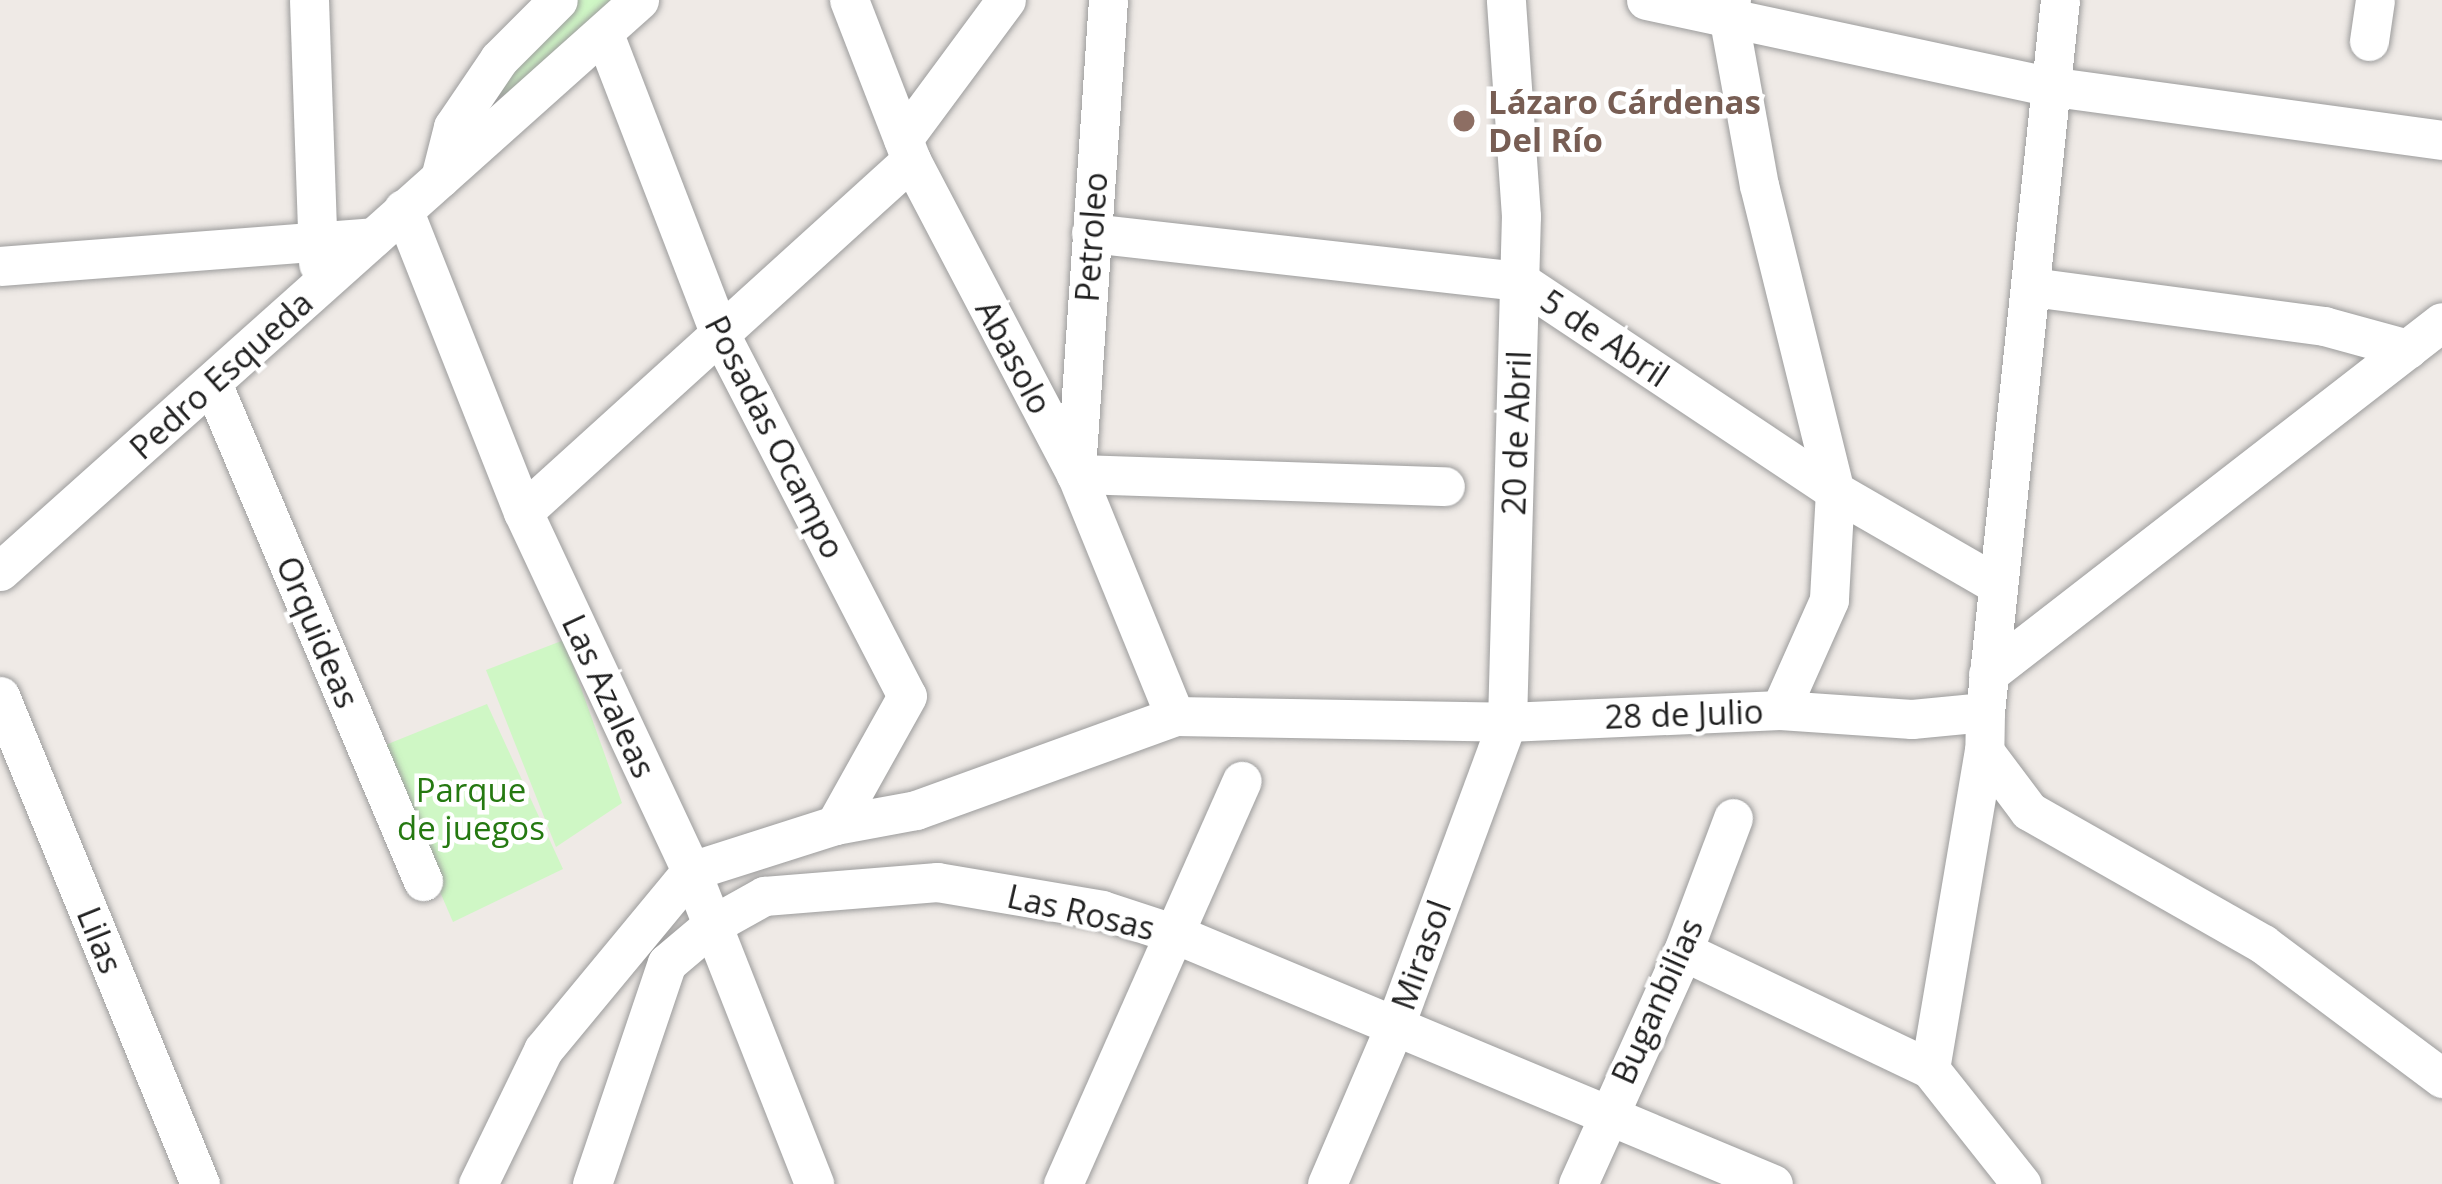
<!DOCTYPE html>
<meta charset="utf-8">
<style>
body{margin:0}
#map{position:relative;width:2442px;height:1184px;overflow:hidden;background:#efeae6;font-family:"Open Sans",sans-serif}
div>[style]{position:absolute}
.park>*{inset:0;background:#cff7c5}
.roads{filter:drop-shadow(0 0 3px #9c9c9c) drop-shadow(0 0 3px #9c9c9c)}
.minor>*{height:39px;margin:-19.5px;padding:0 19.5px;transform-origin:19.5px;border-radius:19.5px;background:#fff}
.dots>*{width:33px;height:33px;translate:-50% -50%;box-sizing:border-box;border:6px solid #fff;border-radius:50%}
span{translate:-50% -50%;white-space:nowrap;text-align:center;line-height:1.15;-webkit-text-stroke:9px #fff;paint-order:stroke}
.education-label{font-size:33px;color:#785e54;font-weight:700}
.left{translate:0 -50%;text-align:left}
.street-label{font-size:33px;color:#1f1f1f}
.park-label{font-size:33px;color:#257911}
</style>
<div id="map">
<div class="park">
<div style="clip-path:polygon(574px 0,618px 0,522px 87px,477px 107px)"></div>
<div style="clip-path:polygon(564px 640px,622px 803px,556px 847px,486px 670px)"></div>
<div style="clip-path:polygon(487px 704px,563px 869px,453px 922px,378px 748px)"></div>
</div>
<div class="roads">
<div class="minor">
<div style="left:309px;top:0;width:264px;rotate:88deg"></div>
<div style="left:849px;top:0;width:172px;rotate:68.8deg"></div>
<div style="left:911px;top:160px;width:355px;rotate:62.3deg"></div>
<div style="left:1076px;top:474px;width:261px;rotate:67.8deg"></div>
<div style="left:1108px;top:0;width:475px;rotate:93.9deg"></div>
<div style="left:1076px;top:474px;width:369px;rotate:1.9deg"></div>
<div style="left:1646px;top:0;width:411px;rotate:12.1deg"></div>
<div style="left:2048px;top:86px;width:398px;rotate:7.8deg"></div>
<div style="left:1731px;top:0;width:15px;rotate:101deg"></div>
<div style="left:1728px;top:15px;width:173px;rotate:79.7deg"></div>
<div style="left:1759px;top:185px;width:315px;rotate:76.1deg"></div>
<div style="left:1835px;top:491px;width:109px;rotate:93.2deg"></div>
<div style="left:1829px;top:600px;width:120px;rotate:114deg"></div>
<div style="left:604px;top:34px;width:322px;rotate:68.9deg"></div>
<div style="left:720px;top:334px;width:407px;rotate:62.7deg"></div>
<div style="left:907px;top:696px;width:148px;rotate:119.2deg"></div>
<div style="left:2369px;top:41px;width:41px;rotate:-81.7deg"></div>
<div style="left:903px;top:139px;width:173px;rotate:-53.5deg"></div>
<div style="left:440px;top:178px;width:53px;rotate:-75.7deg"></div>
<div style="left:453px;top:127px;width:82px;rotate:-55.9deg"></div>
<div style="left:499px;top:59px;width:83px;rotate:-45deg"></div>
<div style="left:403px;top:209px;width:326px;rotate:68.4deg"></div>
<div style="left:523px;top:512px;width:396px;rotate:64.9deg"></div>
<div style="left:691px;top:871px;width:336px;rotate:68.5deg"></div>
<div style="left:1091px;top:233px;width:432px;rotate:6.4deg"></div>
<div style="left:1520px;top:281px;width:379px;rotate:33.7deg"></div>
<div style="left:1835px;top:491px;width:186px;rotate:30deg"></div>
<div style="left:0;top:266px;width:374px;rotate:-4.4deg"></div>
<div style="left:2032px;top:287px;width:295px;rotate:7.6deg"></div>
<div style="left:2324px;top:326px;width:87px;rotate:15.3deg"></div>
<div style="left:212px;top:383px;width:541px;rotate:67.04deg"></div>
<div style="left:523px;top:512px;width:524px;rotate:-42.21deg"></div>
<div style="left:0;top:571px;width:857px;rotate:-41.78deg"></div>
<div style="left:1988px;top:674px;width:574px;rotate:-37.79deg"></div>
<div style="left:0;top:696px;width:527px;rotate:67.71deg"></div>
<div style="left:1985px;top:712px;width:39px;rotate:91deg"></div>
<div style="left:1984px;top:751px;width:75px;rotate:53.1deg"></div>
<div style="left:2029px;top:811px;width:269px;rotate:29.6deg"></div>
<div style="left:2263px;top:944px;width:224px;rotate:36.8deg"></div>
<div style="left:1683px;top:951px;width:274px;rotate:25.5deg"></div>
<div style="left:1930px;top:1069px;width:323px;rotate:-80.4deg"></div>
<div style="left:1930px;top:1069px;width:147px;rotate:51.6deg"></div>
<div style="left:478px;top:1184px;width:149px;rotate:-64.1deg"></div>
<div style="left:543px;top:1050px;width:232px;rotate:-50.4deg"></div>
<div style="left:691px;top:871px;width:151px;rotate:-17.7deg"></div>
<div style="left:835px;top:825px;width:82px;rotate:-10.5deg"></div>
<div style="left:916px;top:810px;width:276px;rotate:-19.9deg"></div>
<div style="left:1175px;top:716px;width:332px;rotate:1deg"></div>
<div style="left:1507px;top:722px;width:273px;rotate:-2.5deg"></div>
<div style="left:1780px;top:710px;width:132px;rotate:3.9deg"></div>
<div style="left:1912px;top:719px;width:73px;rotate:-5.5deg"></div>
<div style="left:1985px;top:712px;width:716px;rotate:-83.99deg"></div>
<div style="left:592px;top:1184px;width:233px;rotate:-71.3deg"></div>
<div style="left:667px;top:963px;width:59px;rotate:-40.2deg"></div>
<div style="left:712px;top:925px;width:60px;rotate:-29.1deg"></div>
<div style="left:764px;top:896px;width:174px;rotate:-4.6deg"></div>
<div style="left:937px;top:882px;width:167px;rotate:9.6deg"></div>
<div style="left:1102px;top:910px;width:77px;rotate:18.2deg"></div>
<div style="left:1175px;top:934px;width:648px;rotate:22.69deg"></div>
<div style="left:1063px;top:1184px;width:441px;rotate:-66.1deg"></div>
<div style="left:1327px;top:1184px;width:173px;rotate:-66.8deg"></div>
<div style="left:1395px;top:1025px;width:323px;rotate:-69.7deg"></div>
<div style="left:1507px;top:722px;width:506px;rotate:-88.42deg"></div>
<div style="left:1521px;top:216px;width:217px;rotate:-94deg"></div>
<div style="left:1578px;top:1184px;width:256px;rotate:-65.7deg"></div>
<div style="left:1683px;top:951px;width:142px;rotate:-69.4deg"></div>
</div>
</div>
<div class="dots">
<div style="left:1464px;top:121px;background:#8d6e63"></div>
</div>
<div class="education-label">
<span class="left" style="left:1488px;top:121px">Lázaro Cárdenas<br>Del Río</span>
</div>
<div class="street-label">
<span style="left:1091px;top:237px;rotate:-86deg">Petroleo</span>
<span style="left:1605px;top:338px;rotate:34deg">5 de Abril</span>
<span style="left:1014px;top:357px;rotate:62deg">Abasolo</span>
<span style="left:221px;top:375px;rotate:-42deg">Pedro Esqueda</span>
<span style="left:1516px;top:433px;rotate:-88deg">20 de Abril</span>
<span style="left:775px;top:437px;rotate:63deg">Posadas Ocampo</span>
<span style="left:318px;top:632px;rotate:67deg">Orquideas</span>
<span style="left:609px;top:696px;rotate:65deg">Las Azaleas</span>
<span style="left:1684px;top:714px;rotate:-2deg">28 de Julio</span>
<span style="left:1081px;top:912px;rotate:13deg">Las Rosas</span>
<span style="left:100px;top:940px;rotate:68deg">Lilas</span>
<span style="left:1421px;top:955px;rotate:-70deg">Mirasol</span>
<span style="left:1657px;top:1001px;rotate:-66deg">Buganbilias</span>
</div>
<div class="park-label">
<span style="left:471px;top:809px">Parque<br>de juegos</span>
</div>
</div>
